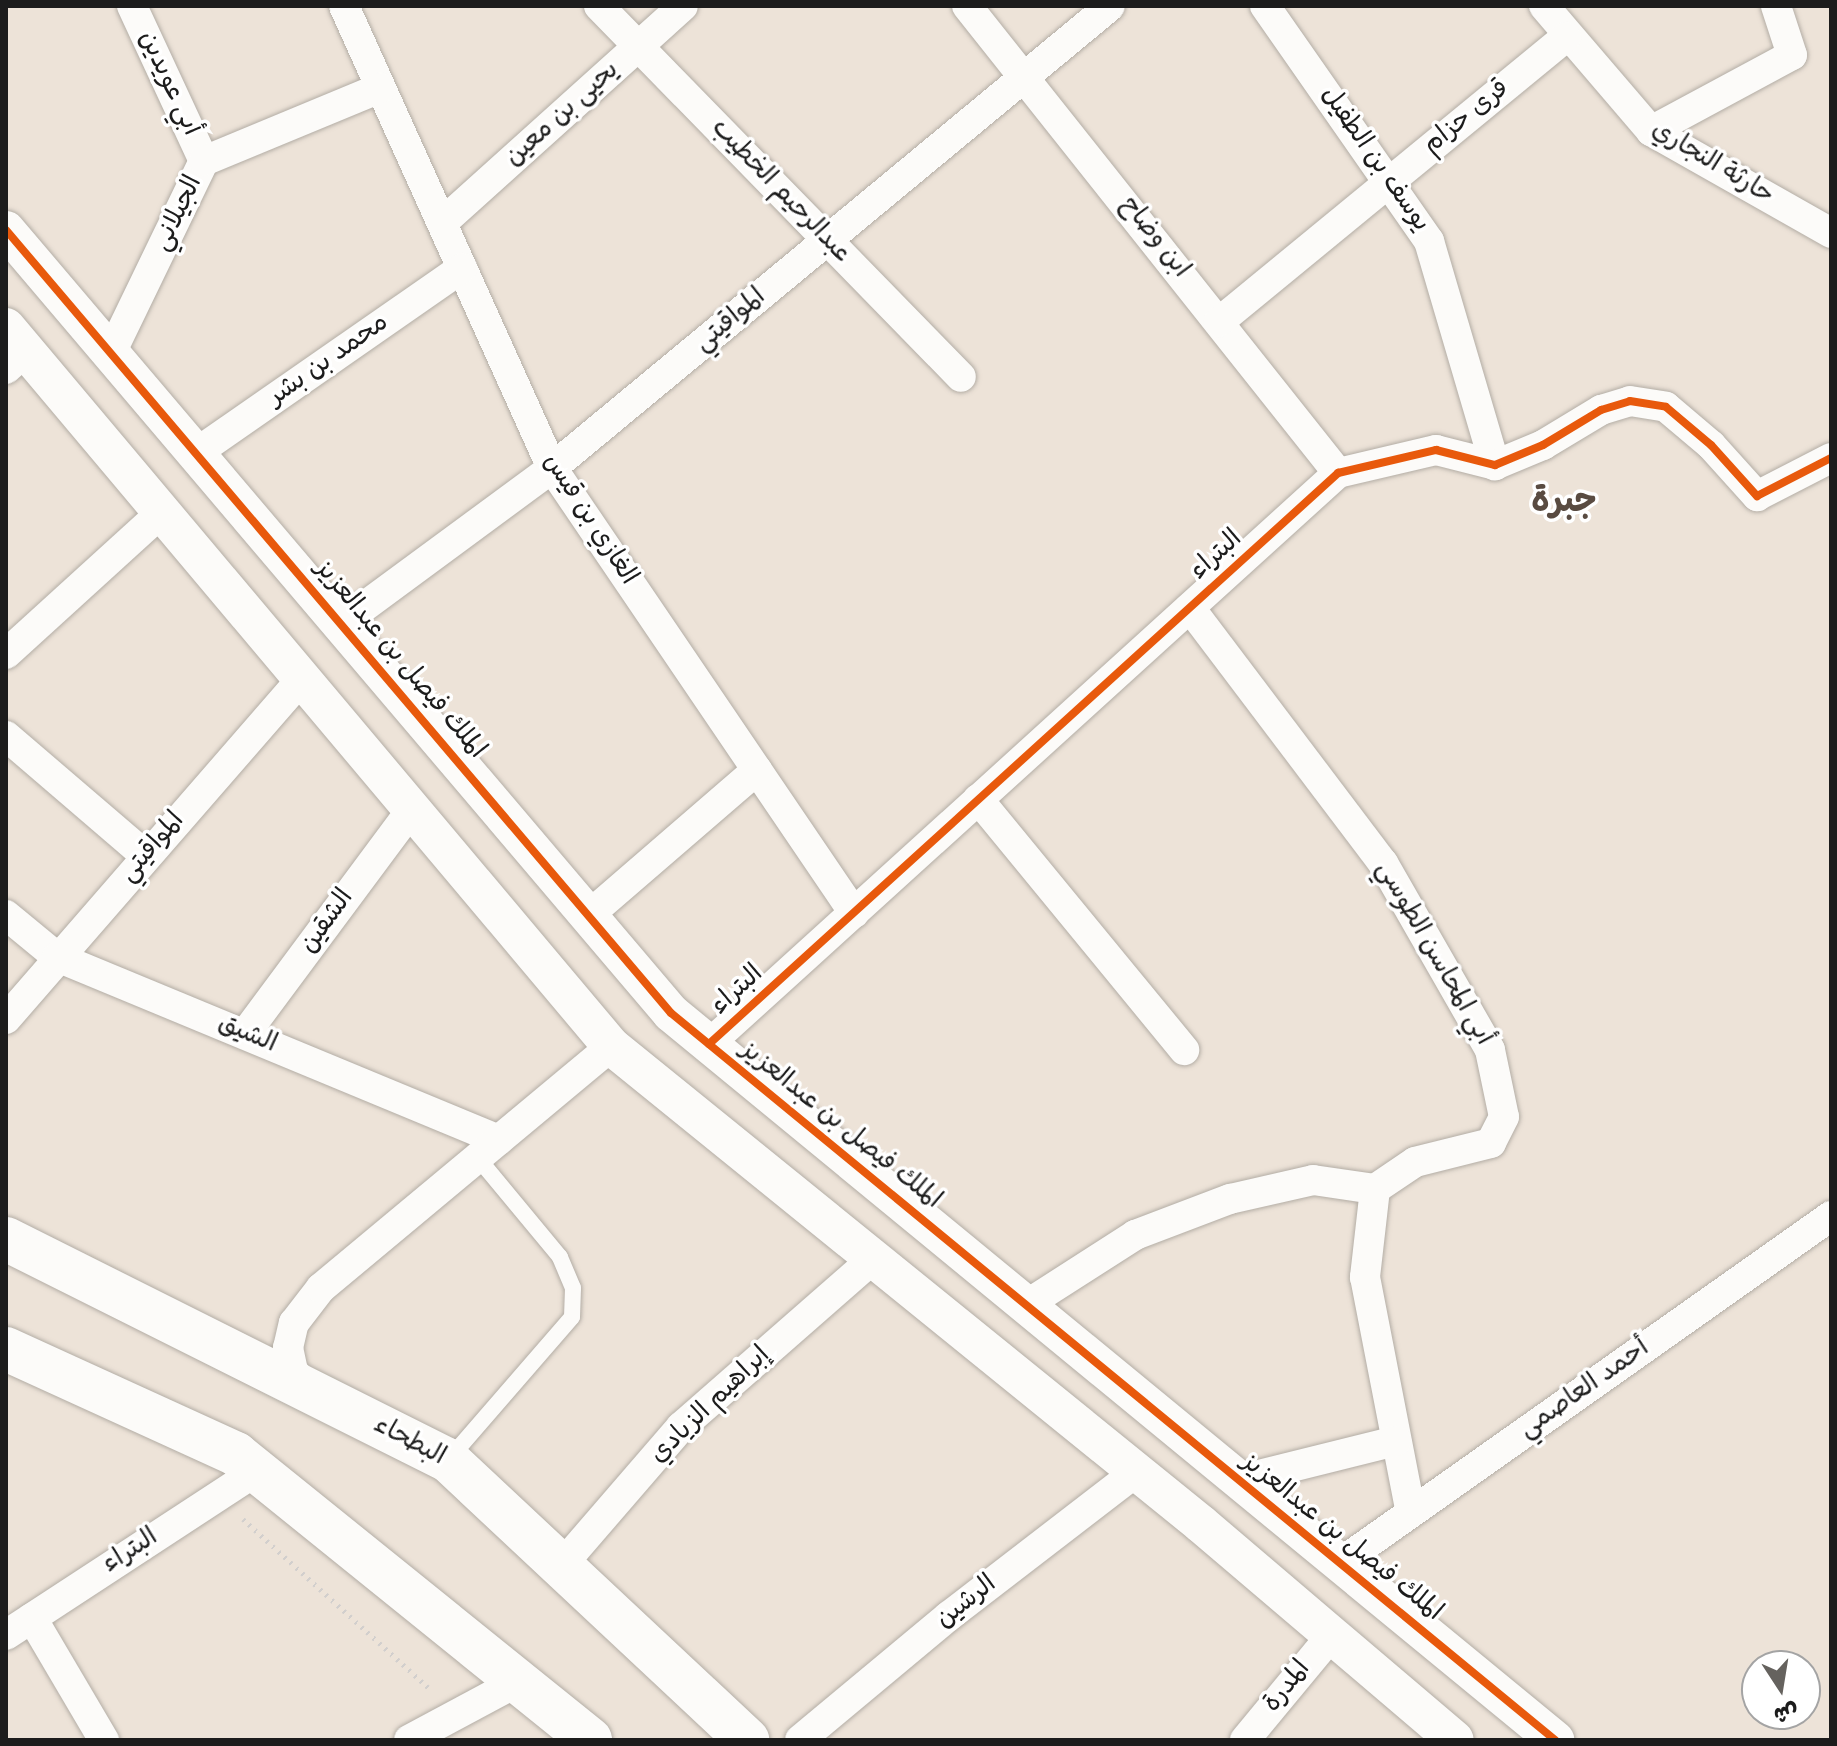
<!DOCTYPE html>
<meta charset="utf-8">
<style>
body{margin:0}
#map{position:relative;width:1837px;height:1746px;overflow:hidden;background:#ede3d8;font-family:"Indie Flower","Playpen Sans Arabic",sans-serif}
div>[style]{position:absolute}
.path>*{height:5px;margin-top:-2.5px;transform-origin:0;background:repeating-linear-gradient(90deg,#d2cfcd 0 2px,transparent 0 8px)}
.roads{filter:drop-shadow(0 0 2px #b3ada5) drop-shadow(0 0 2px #b3ada5)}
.service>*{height:16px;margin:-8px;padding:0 8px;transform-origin:8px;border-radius:8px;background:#fcfbf9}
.minor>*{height:30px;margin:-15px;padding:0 15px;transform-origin:15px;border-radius:15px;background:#fcfbf9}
.tertiary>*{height:38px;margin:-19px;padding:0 19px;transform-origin:19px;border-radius:19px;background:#fcfbf9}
.primary>*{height:44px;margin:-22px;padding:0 22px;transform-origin:22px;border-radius:22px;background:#fcfbf9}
.cycleway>*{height:8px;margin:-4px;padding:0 4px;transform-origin:4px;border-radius:4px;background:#e8590c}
span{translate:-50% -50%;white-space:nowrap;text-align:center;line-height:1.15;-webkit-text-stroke:7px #fff;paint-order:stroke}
.street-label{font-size:26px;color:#1c1c1c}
.district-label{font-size:34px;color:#594b41;font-weight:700}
.frame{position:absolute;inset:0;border:8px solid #1c1c1c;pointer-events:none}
.north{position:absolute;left:1741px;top:1650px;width:80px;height:80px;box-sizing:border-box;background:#fff;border:2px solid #a4a4a4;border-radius:50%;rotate:168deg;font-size:22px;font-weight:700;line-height:32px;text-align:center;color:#1c1c1c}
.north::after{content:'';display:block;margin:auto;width:28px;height:36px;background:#65625e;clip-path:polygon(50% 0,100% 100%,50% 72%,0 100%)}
</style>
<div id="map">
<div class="path">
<div style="left:243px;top:1519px;width:254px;rotate:42.3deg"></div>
</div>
<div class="roads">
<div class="service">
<div style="left:449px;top:1459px;width:188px;rotate:-49.1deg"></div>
<div style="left:572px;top:1317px;width:29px;rotate:-88deg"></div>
<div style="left:573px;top:1288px;width:34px;rotate:-113deg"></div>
<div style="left:560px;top:1257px;width:130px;rotate:-129.7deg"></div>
</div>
<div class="minor">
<div style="left:132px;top:6px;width:171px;rotate:65.1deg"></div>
<div style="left:344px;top:6px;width:507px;rotate:65.76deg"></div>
<div style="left:552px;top:468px;width:538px;rotate:55.84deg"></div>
<div style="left:599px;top:6px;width:518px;rotate:45.7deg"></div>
<div style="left:967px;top:6px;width:596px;rotate:51.54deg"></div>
<div style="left:1265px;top:6px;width:287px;rotate:55.1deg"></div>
<div style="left:1429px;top:241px;width:234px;rotate:73.6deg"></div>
<div style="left:1544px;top:6px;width:165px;rotate:49.4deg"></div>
<div style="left:1651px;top:131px;width:207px;rotate:29.5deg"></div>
<div style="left:1651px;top:131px;width:160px;rotate:-28.3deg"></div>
<div style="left:1792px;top:55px;width:52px;rotate:-108.1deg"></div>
<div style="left:442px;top:223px;width:324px;rotate:-42deg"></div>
<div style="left:1219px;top:322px;width:449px;rotate:-39.4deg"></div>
<div style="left:111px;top:353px;width:213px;rotate:-64.2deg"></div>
<div style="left:204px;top:161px;width:191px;rotate:-22.5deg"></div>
<div style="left:6px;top:369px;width:27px;rotate:-42deg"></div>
<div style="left:196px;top:453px;width:324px;rotate:-34.8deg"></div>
<div style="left:1190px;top:608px;width:320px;rotate:52.9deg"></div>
<div style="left:1383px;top:863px;width:215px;rotate:60.2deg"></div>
<div style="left:1490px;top:1050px;width:68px;rotate:78.2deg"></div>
<div style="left:1504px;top:1117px;width:29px;rotate:117deg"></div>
<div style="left:1491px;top:1143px;width:78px;rotate:166deg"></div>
<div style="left:1415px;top:1162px;width:48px;rotate:146deg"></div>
<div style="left:1375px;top:1189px;width:89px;rotate:96.5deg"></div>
<div style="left:1365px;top:1277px;width:240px;rotate:79deg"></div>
<div style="left:342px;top:623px;width:261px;rotate:-36.4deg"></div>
<div style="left:552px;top:468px;width:724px;rotate:-39.62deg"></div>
<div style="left:6px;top:654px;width:211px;rotate:-42.3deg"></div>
<div style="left:6px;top:736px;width:184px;rotate:40.6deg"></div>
<div style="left:978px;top:799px;width:325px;rotate:50.6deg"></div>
<div style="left:6px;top:915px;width:66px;rotate:39.5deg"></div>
<div style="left:57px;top:957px;width:478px;rotate:22.5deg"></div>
<div style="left:589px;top:915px;width:222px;rotate:-40.8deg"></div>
<div style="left:6px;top:1019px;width:451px;rotate:-49deg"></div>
<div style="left:245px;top:1034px;width:280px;rotate:-53.4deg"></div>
<div style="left:709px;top:1044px;width:850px;rotate:-42.23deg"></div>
<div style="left:1338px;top:473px;width:101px;rotate:-13.2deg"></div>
<div style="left:1436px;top:450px;width:61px;rotate:14.3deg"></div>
<div style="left:1495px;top:465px;width:52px;rotate:-22.6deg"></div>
<div style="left:1543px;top:445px;width:68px;rotate:-31.1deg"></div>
<div style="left:1601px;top:410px;width:30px;rotate:-17deg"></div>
<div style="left:1630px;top:401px;width:36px;rotate:9deg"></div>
<div style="left:1666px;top:407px;width:59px;rotate:40.2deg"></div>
<div style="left:1711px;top:445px;width:69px;rotate:48deg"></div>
<div style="left:1757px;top:496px;width:83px;rotate:-27.2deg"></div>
<div style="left:1026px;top:1305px;width:130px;rotate:-32.7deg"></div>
<div style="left:1135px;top:1235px;width:102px;rotate:-20.8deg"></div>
<div style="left:1230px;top:1199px;width:85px;rotate:-12.9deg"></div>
<div style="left:1313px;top:1180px;width:63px;rotate:8.3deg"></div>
<div style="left:310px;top:1390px;width:25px;rotate:-132deg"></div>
<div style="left:293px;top:1371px;width:24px;rotate:-102deg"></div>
<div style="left:288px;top:1348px;width:26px;rotate:-77deg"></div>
<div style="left:294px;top:1323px;width:44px;rotate:-52.4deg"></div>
<div style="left:321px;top:1288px;width:378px;rotate:-39.8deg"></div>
<div style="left:1239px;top:1480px;width:162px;rotate:-14deg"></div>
<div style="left:1340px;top:1563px;width:601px;rotate:-35.25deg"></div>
<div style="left:561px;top:1566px;width:184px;rotate:-49.2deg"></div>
<div style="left:681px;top:1427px;width:257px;rotate:-41.2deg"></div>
<div style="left:32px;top:1618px;width:142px;rotate:59.5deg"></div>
<div style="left:6px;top:1635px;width:300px;rotate:-33.2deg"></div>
<div style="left:409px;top:1740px;width:123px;rotate:-28.2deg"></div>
<div style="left:800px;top:1740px;width:194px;rotate:-39.8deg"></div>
<div style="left:949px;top:1616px;width:237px;rotate:-37.6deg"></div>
<div style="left:1245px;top:1740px;width:136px;rotate:-50.4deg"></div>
</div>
<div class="tertiary">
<div style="left:6px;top:230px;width:1027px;rotate:49.66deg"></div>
<div style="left:671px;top:1013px;width:1145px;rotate:39.43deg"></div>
<div style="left:6px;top:327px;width:940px;rotate:49.92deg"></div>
<div style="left:611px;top:1046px;width:759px;rotate:39.01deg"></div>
<div style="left:1201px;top:1524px;width:333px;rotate:40.4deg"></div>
</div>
<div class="primary">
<div style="left:6px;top:1239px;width:494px;rotate:26.6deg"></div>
<div style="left:448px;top:1460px;width:410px;rotate:43.1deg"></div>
<div style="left:6px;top:1349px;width:253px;rotate:24.5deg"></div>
<div style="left:236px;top:1454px;width:455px;rotate:38.9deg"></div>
</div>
</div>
<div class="cycleway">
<div style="left:6px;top:230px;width:1027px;rotate:49.66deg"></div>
<div style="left:671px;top:1013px;width:1145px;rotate:39.43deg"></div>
<div style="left:709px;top:1044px;width:850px;rotate:-42.23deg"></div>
<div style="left:1338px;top:473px;width:101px;rotate:-13.2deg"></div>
<div style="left:1436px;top:450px;width:61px;rotate:14.3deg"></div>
<div style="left:1495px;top:465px;width:52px;rotate:-22.6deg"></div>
<div style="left:1543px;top:445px;width:68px;rotate:-31.1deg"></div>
<div style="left:1601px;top:410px;width:30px;rotate:-17deg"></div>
<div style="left:1630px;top:401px;width:36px;rotate:9deg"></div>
<div style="left:1666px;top:407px;width:59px;rotate:40.2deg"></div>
<div style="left:1711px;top:445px;width:69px;rotate:48deg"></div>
<div style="left:1757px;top:496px;width:83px;rotate:-27.2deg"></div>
</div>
<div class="street-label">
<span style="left:168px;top:84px;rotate:65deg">أبي عويدين</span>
<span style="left:563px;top:115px;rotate:-42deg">يحيى بن معين</span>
<span style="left:1467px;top:118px;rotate:-39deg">قرى حزام</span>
<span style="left:1374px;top:160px;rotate:55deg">يوسف بن الطفيل</span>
<span style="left:1712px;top:164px;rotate:31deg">حارثة النجاري</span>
<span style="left:780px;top:192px;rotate:46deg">عبدالرحيم الخطيب</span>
<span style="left:179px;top:214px;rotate:-64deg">الجيلاني</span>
<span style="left:1154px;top:238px;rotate:52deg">ابن وضاح</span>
<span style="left:731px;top:321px;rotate:-40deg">المواقيتي</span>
<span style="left:329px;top:361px;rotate:-35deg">محمد بن بشر</span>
<span style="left:589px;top:520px;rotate:57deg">الغازي بن قيس</span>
<span style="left:1217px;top:556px;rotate:-42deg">البتراء</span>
<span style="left:399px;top:660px;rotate:50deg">الملك فيصل بن عبدالعزيز</span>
<span style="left:153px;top:848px;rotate:-49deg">المواقيتي</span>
<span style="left:328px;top:922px;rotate:-54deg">الشقين</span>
<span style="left:1433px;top:954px;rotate:60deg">أبي المحاسن الطوسي</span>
<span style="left:738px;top:991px;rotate:-42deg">البتراء</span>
<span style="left:247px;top:1035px;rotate:23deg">الشيق</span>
<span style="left:840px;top:1126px;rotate:39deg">الملك فيصل بن عبدالعزيز</span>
<span style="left:1585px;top:1390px;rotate:-35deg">أحمد العاصمي</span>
<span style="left:711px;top:1406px;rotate:-44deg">إبراهيم الزيادي</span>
<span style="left:409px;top:1442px;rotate:28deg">البطحاء</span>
<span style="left:1341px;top:1538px;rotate:39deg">الملك فيصل بن عبدالعزيز</span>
<span style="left:131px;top:1552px;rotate:-33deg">البتراء</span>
<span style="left:967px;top:1603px;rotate:-38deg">الرشين</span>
<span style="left:1288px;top:1687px;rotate:-51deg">المدرة</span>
</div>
<div class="district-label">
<span style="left:1564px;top:504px">جبرة</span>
</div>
<div class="frame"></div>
<div class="north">ش</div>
</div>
